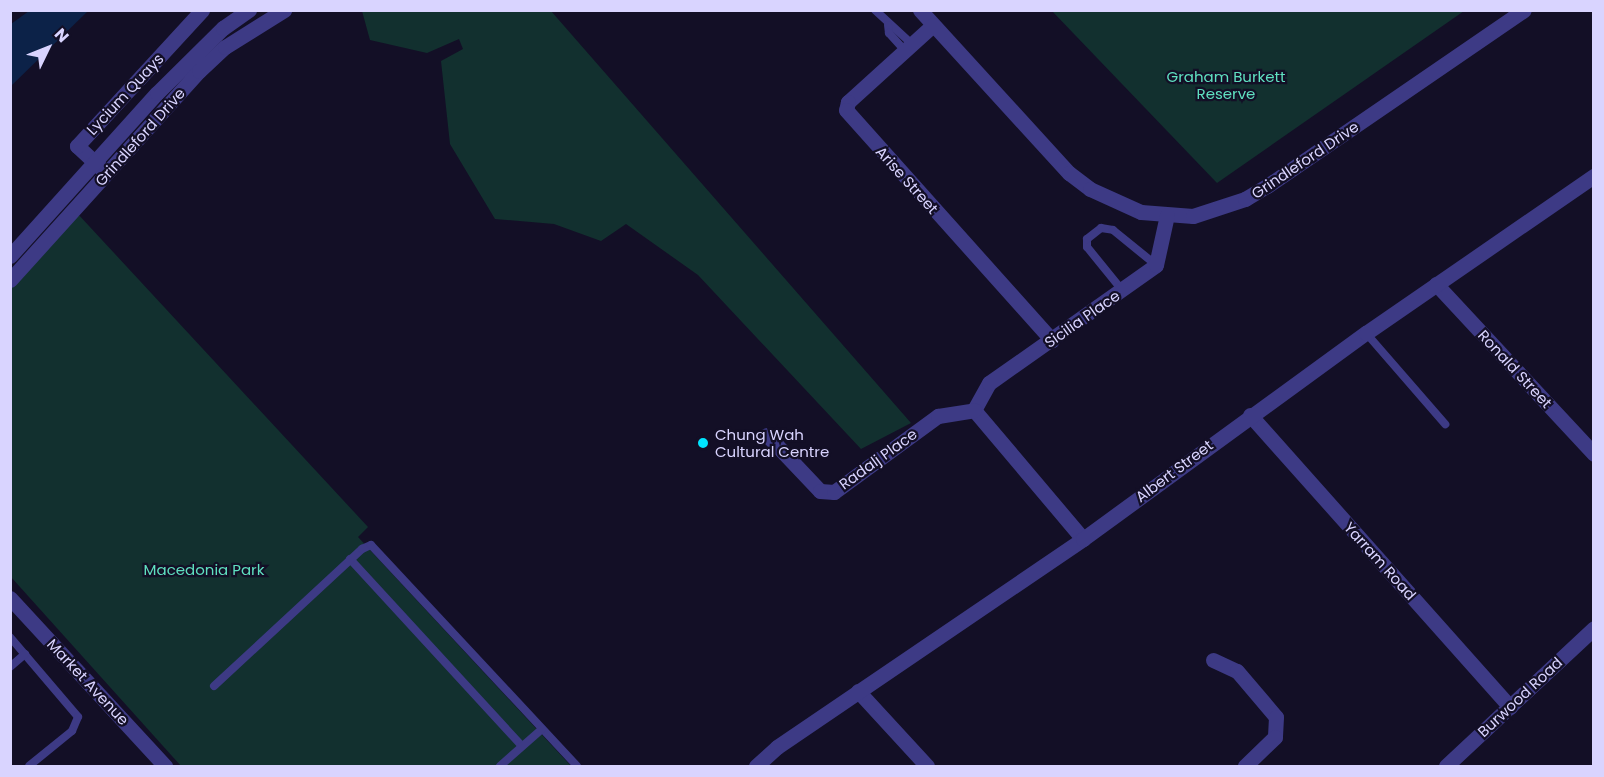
<!DOCTYPE html>
<style>
body{margin:0}
#map{position:relative;width:1604px;height:777px;overflow:hidden;background:#130f26;font-family:Poppins,sans-serif}
div>[style]{position:absolute}
.green>*{inset:0;background:#12302f}
.water>*{inset:0;background:#0c2248}
.service>*{height:8px;margin:-4px;padding:0 4px;transform-origin:4px;border-radius:4px;background:#3d3a85}
.minor>*{height:15px;margin:-7.5px;padding:0 7.5px;transform-origin:7.5px;border-radius:7.5px;background:#3d3a85}
.tertiary>*{height:15px;margin:-7.5px;padding:0 7.5px;transform-origin:7.5px;border-radius:7.5px;background:#3d3a85}
.dots>*{width:16px;height:16px;translate:-50% -50%;box-sizing:border-box;border:3px solid #130f26;border-radius:50%}
span{translate:-50% -50%;white-space:nowrap;text-align:center;line-height:1.15;-webkit-text-stroke:4.5px #130f26;paint-order:stroke}
.park-label{font-size:15px;color:#5fe0c0}
.street-label{font-size:15px;color:#d9d4ff}
.poi-label{font-size:15px;color:#d9d4ff}
.left{translate:0 -50%;text-align:left}
.frame{position:absolute;inset:0;border:12px solid #d9d4ff;pointer-events:none}
.north{position:absolute;left:18px;top:18px;width:60px;height:60px;-webkit-text-stroke:4px #130f26;paint-order:stroke;rotate:47deg;font-size:16px;font-weight:700;line-height:24px;text-align:center;color:#d9d4ff}
.north::after{content:'';display:block;margin:auto;width:21px;height:27px;background:#d9d4ff;clip-path:polygon(50% 0,100% 100%,50% 72%,0 100%)}
</style>
<div id="map">
<div class="green">
<div style="clip-path:polygon(362px 11px,551px 11px,911px 423px,861px 449px,698px 275px,626px 224px,601px 241px,554px 224px,495px 219px,450px 144px,441px 61px,463px 49px,459px 39px,427px 53px,370px 40px)"></div>
<div style="clip-path:polygon(1052px 11px,1464px 11px,1217px 183px)"></div>
<div style="clip-path:polygon(77px 213px,368px 527px,358px 537px,571px 766px,181px 766px,11px 577px,10px 288px)"></div>
</div>
<div class="water">
<div style="clip-path:polygon(29px 11px,88px 11px,11px 86px,11px 24px)"></div>
</div>
<div class="service">
<div style="left:875px;top:10px;width:50px;rotate:42.6deg"></div>
<div style="left:888px;top:25px;width:8px;rotate:83deg"></div>
<div style="left:889px;top:33px;width:24px;rotate:48deg"></div>
<div style="left:1122px;top:290px;width:55px;rotate:-129.1deg"></div>
<div style="left:1087px;top:247px;width:8px;rotate:-90deg"></div>
<div style="left:1087px;top:239px;width:18px;rotate:-38deg"></div>
<div style="left:1101px;top:228px;width:12px;rotate:9deg"></div>
<div style="left:1113px;top:230px;width:55px;rotate:39.1deg"></div>
<div style="left:1366px;top:333px;width:121px;rotate:49deg"></div>
<div style="left:350px;top:559px;width:254px;rotate:47.4deg"></div>
<div style="left:10px;top:637px;width:105px;rotate:49.6deg"></div>
<div style="left:78px;top:717px;width:15px;rotate:113deg"></div>
<div style="left:72px;top:731px;width:55px;rotate:140.9deg"></div>
<div style="left:10px;top:667px;width:20px;rotate:-41deg"></div>
<div style="left:214px;top:686px;width:202px;rotate:-42.8deg"></div>
<div style="left:362px;top:549px;width:10px;rotate:-24deg"></div>
<div style="left:371px;top:545px;width:302px;rotate:47deg"></div>
<div style="left:500px;top:766px;width:56px;rotate:-41.4deg"></div>
</div>
<div class="minor">
<div style="left:920px;top:10px;width:221px;rotate:47.6deg"></div>
<div style="left:1069px;top:173px;width:26px;rotate:37deg"></div>
<div style="left:1090px;top:189px;width:56px;rotate:24.3deg"></div>
<div style="left:1141px;top:212px;width:52px;rotate:4.4deg"></div>
<div style="left:1193px;top:216px;width:55px;rotate:-18.1deg"></div>
<div style="left:1245px;top:199px;width:26px;rotate:-31deg"></div>
<div style="left:1267px;top:186px;width:311px;rotate:-34.4deg"></div>
<div style="left:933px;top:25px;width:115px;rotate:137.8deg"></div>
<div style="left:848px;top:102px;width:8px;rotate:104deg"></div>
<div style="left:846px;top:110px;width:309px;rotate:48.2deg"></div>
<div style="left:104px;top:171px;width:37px;rotate:-137deg"></div>
<div style="left:77px;top:146px;width:185px;rotate:-47.4deg"></div>
<div style="left:1436px;top:284px;width:232px;rotate:47.1deg"></div>
<div style="left:974px;top:410px;width:31px;rotate:-61deg"></div>
<div style="left:989px;top:383px;width:204px;rotate:-35.2deg"></div>
<div style="left:1156px;top:265px;width:51px;rotate:-77.6deg"></div>
<div style="left:974px;top:410px;width:169px;rotate:49.8deg"></div>
<div style="left:1250px;top:415px;width:391px;rotate:48.3deg"></div>
<div style="left:767px;top:435px;width:77px;rotate:46.6deg"></div>
<div style="left:820px;top:491px;width:14px;rotate:4deg"></div>
<div style="left:834px;top:492px;width:129px;rotate:-36.2deg"></div>
<div style="left:938px;top:416px;width:36px;rotate:-9deg"></div>
<div style="left:10px;top:598px;width:229px;rotate:47.3deg"></div>
<div style="left:1213px;top:660px;width:26px;rotate:25deg"></div>
<div style="left:1237px;top:671px;width:60px;rotate:49.7deg"></div>
<div style="left:1276px;top:717px;width:20px;rotate:93deg"></div>
<div style="left:1275px;top:737px;width:42px;rotate:136deg"></div>
<div style="left:858px;top:691px;width:102px;rotate:47.4deg"></div>
<div style="left:756px;top:766px;width:28px;rotate:-42deg"></div>
<div style="left:777px;top:747px;width:370px;rotate:-34.2deg"></div>
<div style="left:1083px;top:539px;width:350px;rotate:-36.1deg"></div>
<div style="left:1366px;top:333px;width:277px;rotate:-34.6deg"></div>
<div style="left:1446px;top:766px;width:202px;rotate:-43deg"></div>
</div>
<div class="tertiary">
<div style="left:10px;top:256px;width:219px;rotate:-48deg"></div>
<div style="left:157px;top:93px;width:93px;rotate:-44.6deg"></div>
<div style="left:223px;top:28px;width:32px;rotate:-35deg"></div>
<div style="left:10px;top:280px;width:282px;rotate:-47.9deg"></div>
<div style="left:199px;top:71px;width:35px;rotate:-43deg"></div>
<div style="left:225px;top:47px;width:70px;rotate:-32.1deg"></div>
</div>
<div class="dots">
<div style="left:703px;top:443px;background:#00e5ff"></div>
</div>
<div class="park-label">
<span style="left:1226px;top:85px">Graham Burkett<br>Reserve</span>
<span style="left:204px;top:570px">Macedonia Park</span>
</div>
<div class="street-label">
<span style="left:125px;top:94px;rotate:-47deg">Lycium Quays</span>
<span style="left:140px;top:137px;rotate:-48deg">Grindleford Drive</span>
<span style="left:1305px;top:160px;rotate:-34deg">Grindleford Drive</span>
<span style="left:907px;top:180px;rotate:48deg">Arise Street</span>
<span style="left:1082px;top:319px;rotate:-35deg">Sicilia Place</span>
<span style="left:1515px;top:369px;rotate:47deg">Ronald Street</span>
<span style="left:878px;top:459px;rotate:-36deg">Radalj Place</span>
<span style="left:1174px;top:471px;rotate:-37deg">Albert Street</span>
<span style="left:1380px;top:561px;rotate:48deg">Yarram Road</span>
<span style="left:88px;top:682px;rotate:47deg">Market Avenue</span>
<span style="left:1520px;top:697px;rotate:-43deg">Burwood Road</span>
</div>
<div class="poi-label">
<span class="left" style="left:715px;top:443px">Chung Wah<br>Cultural Centre</span>
</div>
<div class="frame"></div>
<div class="north">N</div>
</div>
